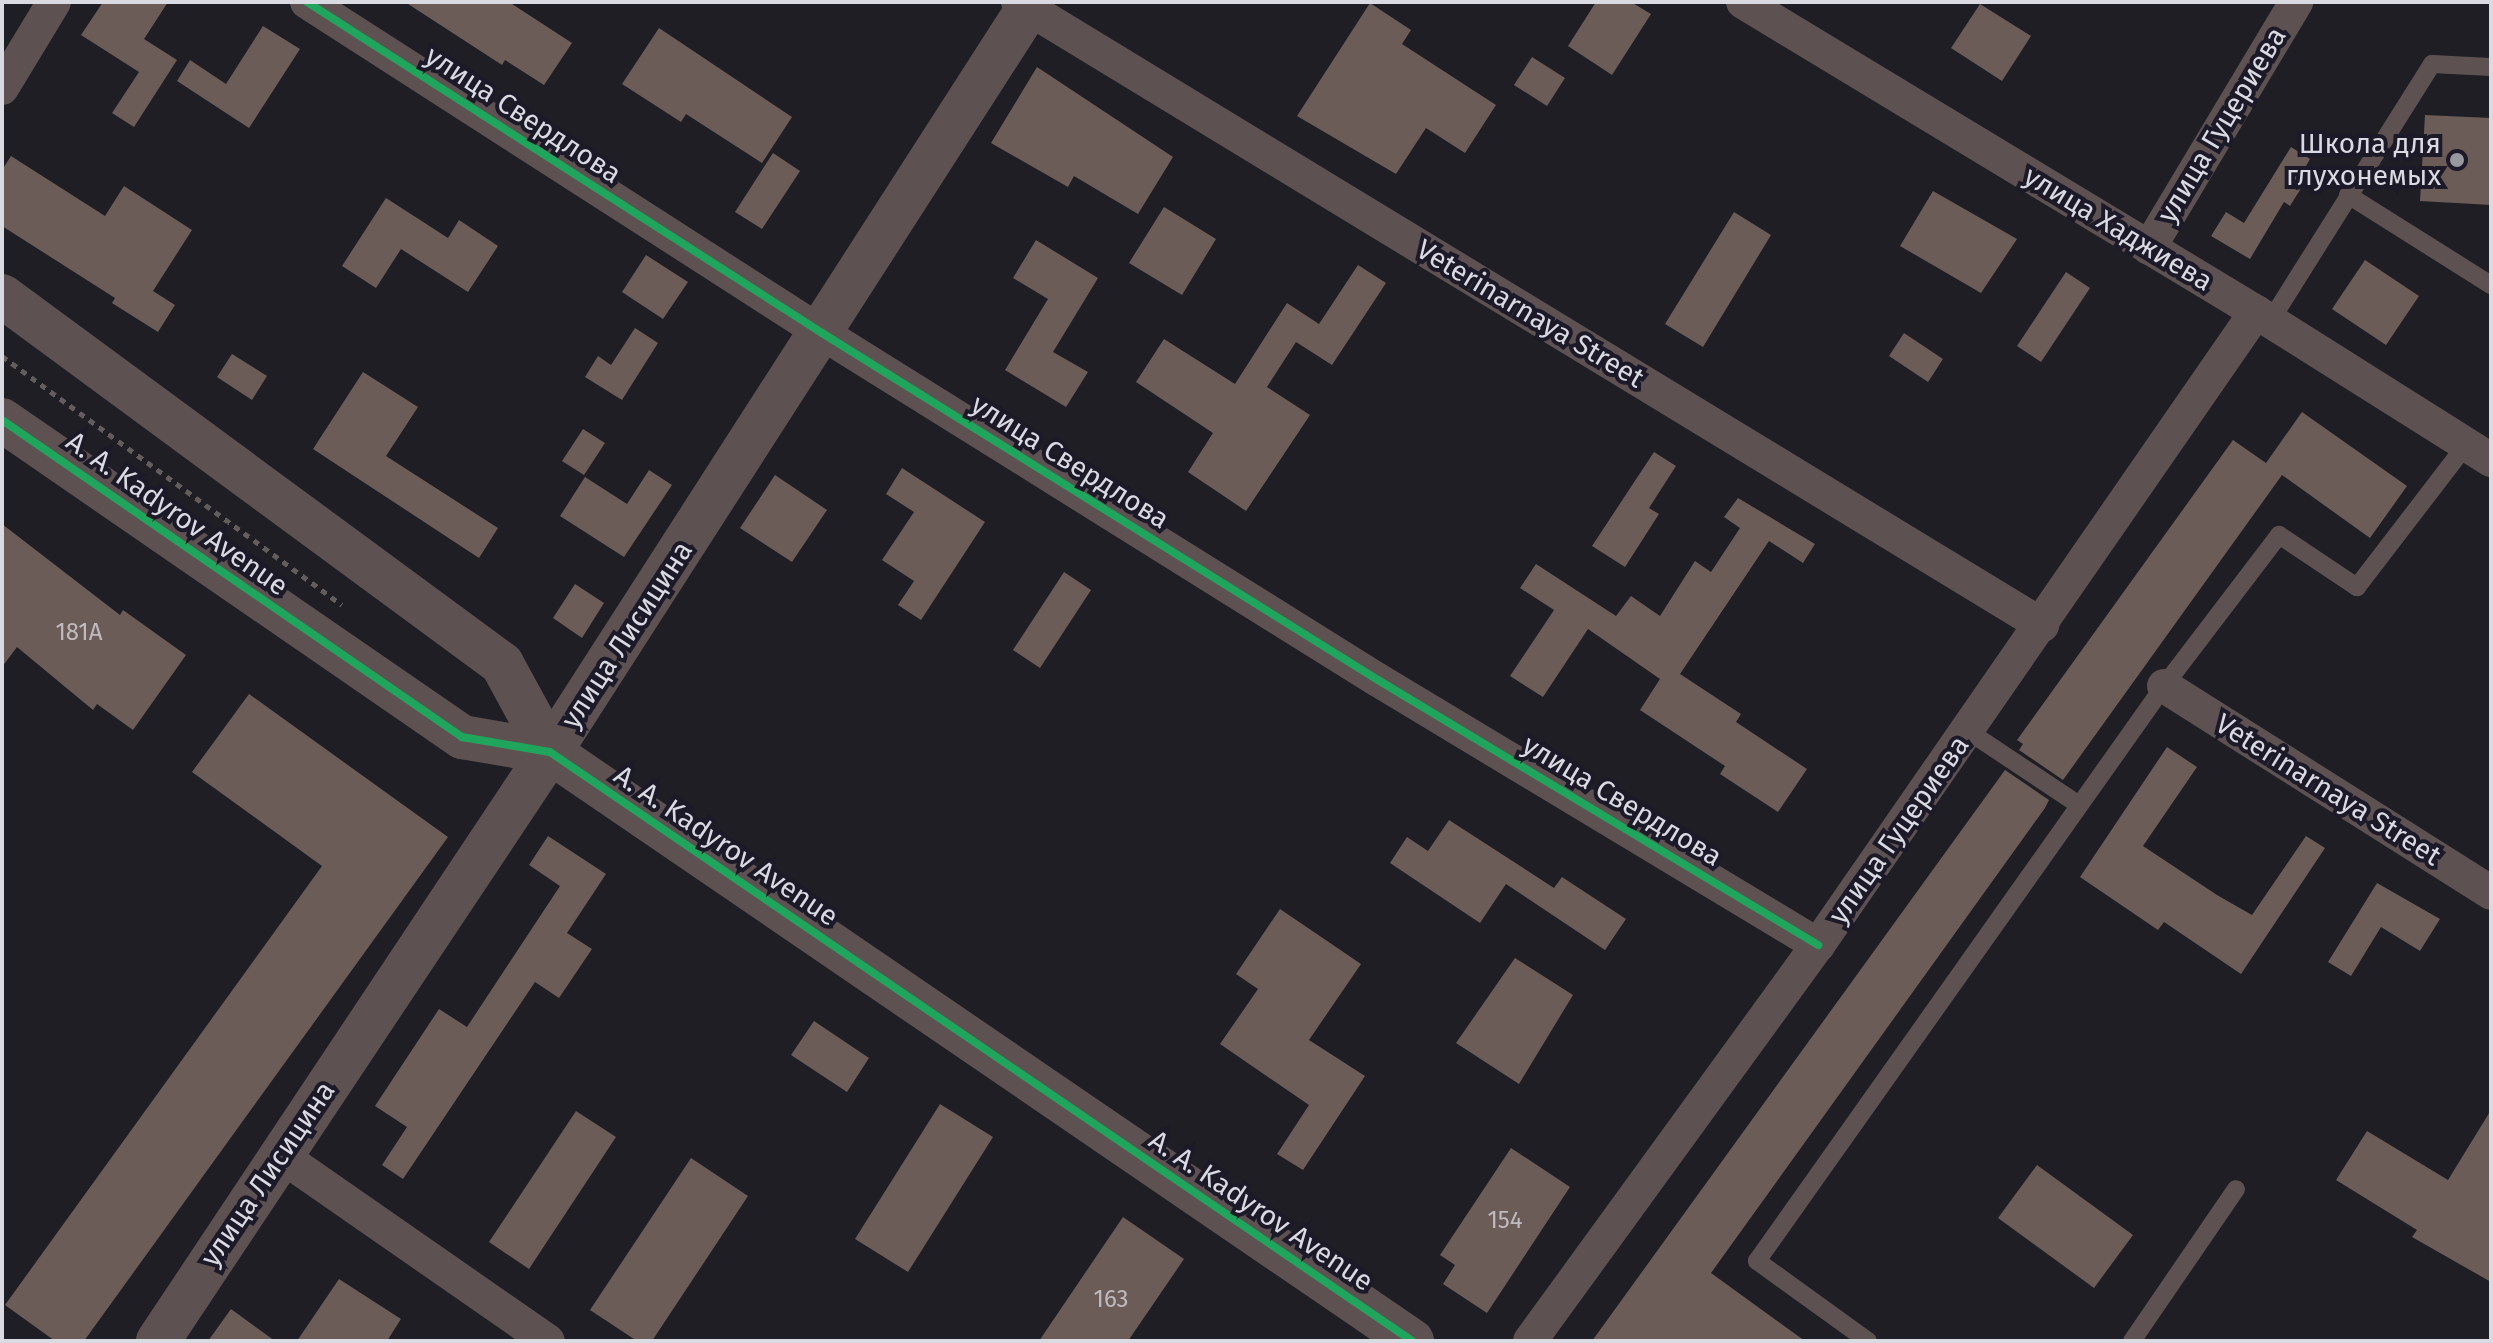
<!DOCTYPE html>
<meta charset="utf-8">
<style>
body{margin:0}
#map{position:relative;width:2493px;height:1343px;overflow:hidden;background:#1e1e24;font-family:"Fira Sans",sans-serif}
div>[style]{position:absolute}
.building>*{inset:0;background:#6c5c57}
.path>*{height:5px;margin-top:-2.5px;transform-origin:0;background:repeating-linear-gradient(90deg,#645d5e 0 6px,transparent 0 12px)}
.service>*{height:18px;margin:-9px;padding:0 9px;transform-origin:9px;border-radius:9px;background:#5d5251}
.minor>*{height:34px;margin:-17px;padding:0 17px;transform-origin:17px;border-radius:17px;background:#5d5251}
.tertiary>*{height:44px;margin:-22px;padding:0 22px;transform-origin:22px;border-radius:22px;background:#5d5251}
.cycleway>*{height:8px;margin:-4px;padding:0 4px;transform-origin:4px;border-radius:4px;background:#20a55d}
.dots>*{width:22px;height:22px;translate:-50% -50%;box-sizing:border-box;border:4px solid #1c1a28;border-radius:50%}
span{translate:-50% -50%;white-space:nowrap;text-align:center;line-height:1.15;-webkit-text-stroke:8px #1c1a28;paint-order:stroke}
.number-label{font-size:24px;color:#bebac0}
.number-label span{-webkit-text-stroke-width:0}
.street-label{font-size:28px;color:#dadae3}
.poi-label{font-size:28px;color:#dadae3}
.right{translate:-100% -50%;text-align:right}
.frame{position:absolute;inset:0;border:4px solid #dadae3;pointer-events:none}
</style>
<div id="map">
<div class="building">
<div style="clip-path:polygon(103px 2px,168px 2px,144px 39px,177px 60px,134px 127px,112px 113px,139px 72px,81px 35px)"></div>
<div style="clip-path:polygon(405px 2px,509px 2px,572px 43px,544px 85px,505px 60px,502px 65px)"></div>
<div style="clip-path:polygon(1596px 2px,1631px 2px,1651px 14px,1612px 75px,1568px 46px)"></div>
<div style="clip-path:polygon(1370px 3px,1411px 30px,1402px 44px,1496px 105px,1465px 153px,1426px 128px,1396px 174px,1297px 116px)"></div>
<div style="clip-path:polygon(1980px 4px,2031px 36px,2002px 81px,1951px 48px)"></div>
<div style="clip-path:polygon(263px 26px,300px 49px,249px 128px,177px 81px,190px 60px,226px 84px)"></div>
<div style="clip-path:polygon(659px 28px,792px 117px,762px 163px,686px 114px,681px 122px,622px 84px)"></div>
<div style="clip-path:polygon(1532px 57px,1565px 78px,1547px 106px,1514px 85px)"></div>
<div style="clip-path:polygon(1037px 67px,1173px 157px,1138px 214px,1074px 176px,1068px 187px,991px 143px)"></div>
<div style="clip-path:polygon(2425px 115px,2491px 118px,2491px 205px,2420px 201px)"></div>
<div style="clip-path:polygon(2291px 147px,2310px 159px,2302px 173px,2308px 177px,2290px 206px,2284px 202px,2250px 259px,2211px 236px,2226px 212px,2244px 223px)"></div>
<div style="clip-path:polygon(773px 153px,800px 171px,762px 229px,735px 212px)"></div>
<div style="clip-path:polygon(11px 156px,105px 216px,124px 186px,192px 230px,153px 291px,175px 305px,158px 332px,112px 303px,115px 298px,2px 226px,2px 170px)"></div>
<div style="clip-path:polygon(1933px 191px,2017px 239px,1981px 293px,1900px 246px)"></div>
<div style="clip-path:polygon(386px 198px,448px 238px,459px 220px,498px 246px,468px 292px,401px 249px,376px 288px,342px 266px)"></div>
<div style="clip-path:polygon(1164px 207px,1216px 239px,1182px 295px,1129px 263px)"></div>
<div style="clip-path:polygon(1734px 212px,1771px 235px,1703px 347px,1665px 324px)"></div>
<div style="clip-path:polygon(1036px 240px,1098px 278px,1053px 352px,1088px 372px,1066px 407px,1005px 370px,1048px 299px,1013px 278px)"></div>
<div style="clip-path:polygon(646px 255px,688px 282px,663px 319px,622px 292px)"></div>
<div style="clip-path:polygon(2365px 260px,2419px 296px,2386px 345px,2332px 309px)"></div>
<div style="clip-path:polygon(1358px 265px,1386px 283px,1332px 365px,1296px 342px,1267px 387px,1310px 415px,1246px 511px,1188px 472px,1213px 433px,1136px 382px,1164px 339px,1235px 384px,1287px 303px,1319px 324px)"></div>
<div style="clip-path:polygon(2066px 272px,2090px 288px,2041px 362px,2017px 346px)"></div>
<div style="clip-path:polygon(635px 328px,658px 343px,622px 400px,585px 377px,598px 356px,611px 365px)"></div>
<div style="clip-path:polygon(1904px 333px,1943px 359px,1928px 382px,1889px 356px)"></div>
<div style="clip-path:polygon(232px 354px,267px 376px,252px 400px,217px 377px)"></div>
<div style="clip-path:polygon(363px 372px,418px 407px,386px 456px,498px 528px,479px 558px,313px 449px)"></div>
<div style="clip-path:polygon(2302px 412px,2407px 486px,2370px 538px,2282px 475px,2063px 780px,2019px 750px,2023px 744px,2017px 740px,2233px 440px,2266px 463px)"></div>
<div style="clip-path:polygon(583px 429px,605px 443px,584px 475px,562px 461px)"></div>
<div style="clip-path:polygon(1654px 452px,1676px 466px,1649px 508px,1659px 514px,1625px 567px,1592px 546px)"></div>
<div style="clip-path:polygon(902px 468px,985px 522px,921px 620px,898px 605px,914px 581px,882px 560px,914px 512px,886px 494px)"></div>
<div style="clip-path:polygon(649px 470px,672px 485px,624px 557px,560px 516px,585px 477px,627px 504px)"></div>
<div style="clip-path:polygon(775px 475px,827px 510px,792px 562px,740px 528px)"></div>
<div style="clip-path:polygon(1738px 498px,1815px 544px,1803px 563px,1769px 541px,1680px 674px,1741px 714px,1736px 722px,1807px 769px,1778px 812px,1720px 774px,1725px 766px,1640px 710px,1660px 679px,1588px 629px,1543px 697px,1510px 676px,1554px 610px,1520px 588px,1536px 564px,1616px 616px,1631px 596px,1660px 616px,1695px 561px,1711px 572px,1740px 528px,1724px 517px)"></div>
<div style="clip-path:polygon(2px 524px,120px 615px,123px 610px,186px 655px,133px 730px,97px 704px,93px 710px,17px 647px,2px 667px)"></div>
<div style="clip-path:polygon(1064px 572px,1091px 590px,1040px 668px,1013px 650px)"></div>
<div style="clip-path:polygon(575px 584px,604px 603px,582px 638px,553px 618px)"></div>
<div style="clip-path:polygon(249px 694px,448px 837px,84px 1341px,55px 1341px,5px 1305px,322px 866px,192px 772px)"></div>
<div style="clip-path:polygon(2167px 747px,2197px 767px,2143px 846px,2217px 895px,2252px 915px,2306px 836px,2325px 848px,2241px 974px,2164px 922px,2158px 930px,2080px 877px)"></div>
<div style="clip-path:polygon(2005px 770px,2049px 800px,2045px 808px,1711px 1273px,1805px 1341px,1592px 1341px)"></div>
<div style="clip-path:polygon(1449px 820px,1554px 888px,1562px 877px,1626px 919px,1605px 950px,1506px 884px,1480px 923px,1390px 863px,1407px 837px,1428px 851px)"></div>
<div style="clip-path:polygon(548px 836px,606px 874px,567px 933px,592px 949px,559px 998px,535px 982px,403px 1179px,382px 1165px,407px 1127px,375px 1106px,439px 1009px,467px 1027px,560px 886px,529px 865px)"></div>
<div style="clip-path:polygon(2377px 883px,2440px 919px,2420px 951px,2381px 927px,2351px 976px,2328px 962px)"></div>
<div style="clip-path:polygon(1280px 909px,1361px 964px,1309px 1040px,1365px 1076px,1303px 1170px,1277px 1154px,1309px 1105px,1220px 1044px,1258px 989px,1236px 974px)"></div>
<div style="clip-path:polygon(1515px 958px,1573px 995px,1519px 1084px,1456px 1043px)"></div>
<div style="clip-path:polygon(814px 1021px,869px 1058px,847px 1092px,791px 1055px)"></div>
<div style="clip-path:polygon(940px 1104px,993px 1137px,908px 1272px,855px 1239px)"></div>
<div style="clip-path:polygon(2491px 1110px,2491px 1282px,2412px 1237px,2417px 1230px,2336px 1180px,2367px 1131px,2448px 1180px)"></div>
<div style="clip-path:polygon(576px 1111px,616px 1137px,529px 1269px,489px 1242px)"></div>
<div style="clip-path:polygon(1511px 1148px,1570px 1187px,1487px 1313px,1443px 1284px,1455px 1265px,1440px 1255px)"></div>
<div style="clip-path:polygon(691px 1158px,748px 1196px,652px 1341px,637px 1341px,590px 1310px)"></div>
<div style="clip-path:polygon(2037px 1165px,2133px 1235px,2094px 1288px,1998px 1218px)"></div>
<div style="clip-path:polygon(1123px 1217px,1184px 1259px,1128px 1341px,1039px 1341px)"></div>
<div style="clip-path:polygon(339px 1279px,401px 1319px,387px 1341px,297px 1341px)"></div>
<div style="clip-path:polygon(231px 1309px,275px 1341px,208px 1341px)"></div>
</div>
<div class="path">
<div style="left:2px;top:356px;width:421px;rotate:36.2deg"></div>
</div>
<div class="service">
<div style="left:2348px;top:195px;width:169px;rotate:32.2deg"></div>
<div style="left:2269px;top:323px;width:306px;rotate:-57.8deg"></div>
<div style="left:2432px;top:64px;width:59px;rotate:2.9deg"></div>
<div style="left:1968px;top:731px;width:133px;rotate:33.7deg"></div>
<div style="left:1868px;top:1341px;width:137px;rotate:-144.2deg"></div>
<div style="left:1757px;top:1261px;width:704px;rotate:-54.71deg"></div>
<div style="left:2164px;top:686px;width:190px;rotate:-52.7deg"></div>
<div style="left:2279px;top:535px;width:94px;rotate:33.7deg"></div>
<div style="left:2357px;top:587px;width:179px;rotate:-52.5deg"></div>
<div style="left:2132px;top:1341px;width:184px;rotate:-55.6deg"></div>
</div>
<div class="minor">
<div style="left:307px;top:2px;width:612px;rotate:32.73deg"></div>
<div style="left:822px;top:333px;width:655px;rotate:31.97deg"></div>
<div style="left:1378px;top:680px;width:514px;rotate:31.06deg"></div>
<div style="left:1018px;top:2px;width:1199px;rotate:31.32deg"></div>
<div style="left:1743px;top:2px;width:599px;rotate:31.14deg"></div>
<div style="left:2256px;top:312px;width:278px;rotate:32.2deg"></div>
<div style="left:2px;top:88px;width:100px;rotate:-58.8deg"></div>
<div style="left:2149px;top:248px;width:287px;rotate:-59.1deg"></div>
<div style="left:2164px;top:686px;width:387px;rotate:32.3deg"></div>
<div style="left:280px;top:1155px;width:326px;rotate:34.8deg"></div>
<div style="left:1530px;top:1341px;width:490px;rotate:-54deg"></div>
<div style="left:1818px;top:945px;width:770px;rotate:-55.32deg"></div>
</div>
<div class="tertiary">
<div style="left:2px;top:296px;width:621px;rotate:36.35deg"></div>
<div style="left:502px;top:664px;width:100px;rotate:61.4deg"></div>
<div style="left:2px;top:420px;width:559px;rotate:34.57deg"></div>
<div style="left:462px;top:737px;width:89px;rotate:9.7deg"></div>
<div style="left:550px;top:752px;width:1044px;rotate:34.34deg"></div>
<div style="left:158px;top:1341px;width:708px;rotate:-56.35deg"></div>
<div style="left:550px;top:752px;width:892px;rotate:-57.27deg"></div>
</div>
<div class="cycleway">
<div style="left:307px;top:2px;width:612px;rotate:32.73deg"></div>
<div style="left:822px;top:333px;width:655px;rotate:31.97deg"></div>
<div style="left:1378px;top:680px;width:514px;rotate:31.06deg"></div>
<div style="left:2px;top:420px;width:559px;rotate:34.57deg"></div>
<div style="left:462px;top:737px;width:89px;rotate:9.7deg"></div>
<div style="left:550px;top:752px;width:1044px;rotate:34.34deg"></div>
</div>
<div class="dots">
<div style="left:2457px;top:160px;background:#9898a0"></div>
</div>
<div class="number-label">
<span style="left:79px;top:633px">181А</span>
<span style="left:1505px;top:1221px">154</span>
<span style="left:1111px;top:1300px">163</span>
</div>
<div class="street-label">
<span style="left:523px;top:115px;rotate:33deg">улица Свердлова</span>
<span style="left:2222px;top:125px;rotate:-59deg">улица Гуцериева</span>
<span style="left:2118px;top:229px;rotate:31deg">улица Хаджиева</span>
<span style="left:1530px;top:314px;rotate:31deg">Veterinarnaya Street</span>
<span style="left:1070px;top:462px;rotate:32deg">улица Свердлова</span>
<span style="left:177px;top:514px;rotate:35deg">A. A. Kadyrov Avenue</span>
<span style="left:627px;top:635px;rotate:-57deg">улица Лисицина</span>
<span style="left:2328px;top:790px;rotate:32deg">Veterinarnaya Street</span>
<span style="left:1622px;top:801px;rotate:31deg">улица Свердлова</span>
<span style="left:1899px;top:830px;rotate:-55deg">улица Гуцериева</span>
<span style="left:726px;top:846px;rotate:34deg">A. A. Kadyrov Avenue</span>
<span style="left:268px;top:1174px;rotate:-56deg">улица Лисицина</span>
<span style="left:1261px;top:1211px;rotate:34deg">A. A. Kadyrov Avenue</span>
</div>
<div class="poi-label">
<span class="right" style="left:2441px;top:160px">Школа для<br>глухонемых</span>
</div>
<div class="frame"></div>
</div>
